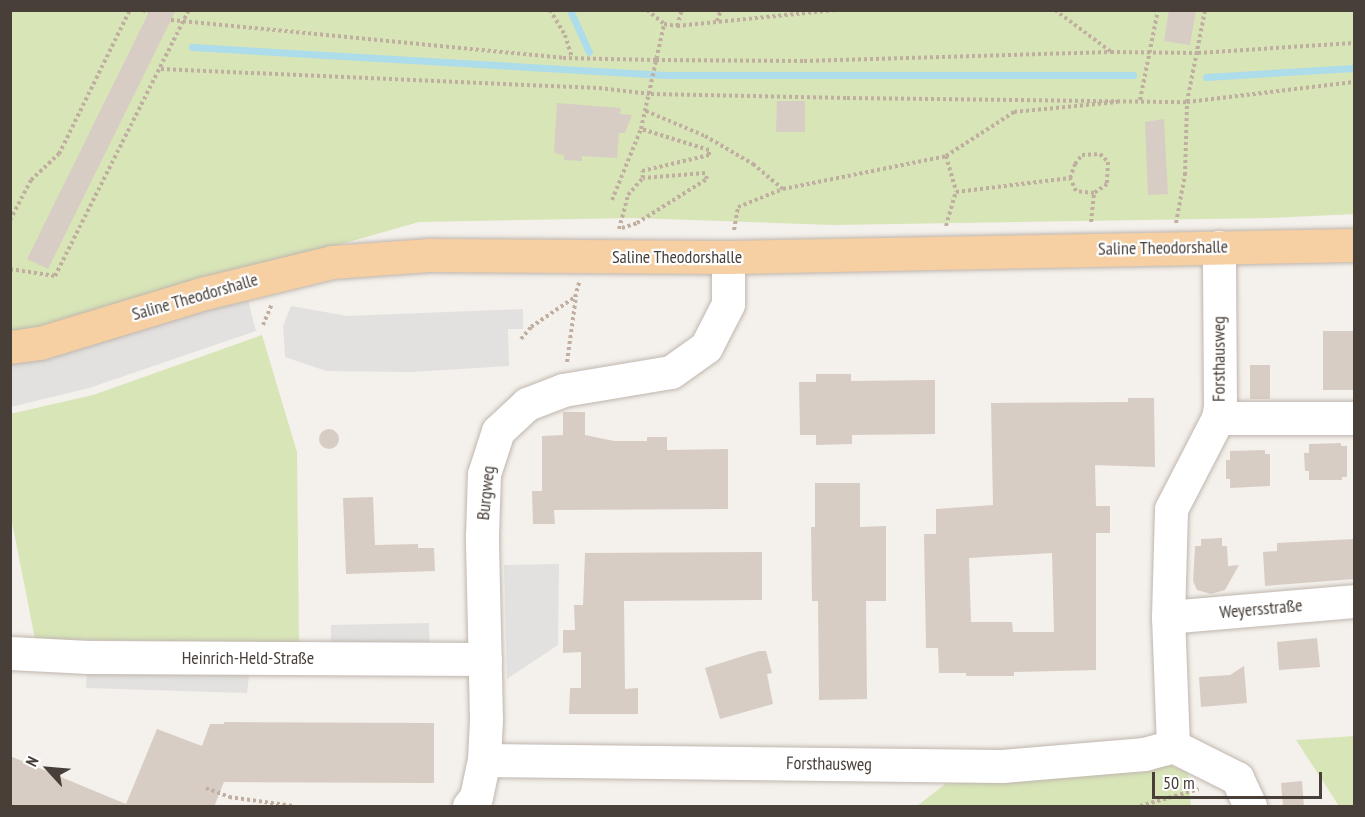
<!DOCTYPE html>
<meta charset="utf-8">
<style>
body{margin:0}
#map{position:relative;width:1365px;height:817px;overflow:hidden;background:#f4f0eb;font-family:"PT Sans Narrow",sans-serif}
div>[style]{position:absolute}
.green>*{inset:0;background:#d8e5b7}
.parking>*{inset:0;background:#e3e1df}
.stream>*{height:7px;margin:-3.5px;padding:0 3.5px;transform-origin:3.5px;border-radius:3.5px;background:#addceb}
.building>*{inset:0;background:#d8cdc4}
.round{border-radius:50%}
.path>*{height:4px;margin-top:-2px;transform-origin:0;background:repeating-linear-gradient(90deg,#c0afa0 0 3px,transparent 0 6px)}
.roads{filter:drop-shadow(0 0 2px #bfb6ae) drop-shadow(0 0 2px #bfb6ae)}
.minor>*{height:33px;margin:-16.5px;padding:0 16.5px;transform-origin:16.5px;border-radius:16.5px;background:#fff}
.major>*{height:33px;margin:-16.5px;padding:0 16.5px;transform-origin:16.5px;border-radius:16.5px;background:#f6cfa2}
span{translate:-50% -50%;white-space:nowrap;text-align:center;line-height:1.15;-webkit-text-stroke:4.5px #fff;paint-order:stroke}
.street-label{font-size:18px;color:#483f39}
.frame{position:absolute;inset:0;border:12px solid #483f39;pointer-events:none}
.north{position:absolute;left:18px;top:739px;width:60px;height:60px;-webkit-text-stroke:4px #fff;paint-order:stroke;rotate:296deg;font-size:16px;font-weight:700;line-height:24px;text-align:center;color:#483f39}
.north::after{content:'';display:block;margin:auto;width:21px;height:27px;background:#483f39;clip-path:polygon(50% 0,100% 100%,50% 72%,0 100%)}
.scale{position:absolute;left:1152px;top:772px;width:170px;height:27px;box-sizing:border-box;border:3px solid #483f39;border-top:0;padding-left:8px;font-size:18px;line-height:21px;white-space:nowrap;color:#483f39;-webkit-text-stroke:4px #fff;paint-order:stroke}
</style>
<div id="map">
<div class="green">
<div style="clip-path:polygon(11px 11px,1354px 11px,1354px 214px,1269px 218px,833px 225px,633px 218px,419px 222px,141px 301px,11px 335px)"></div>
<div style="clip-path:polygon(262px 335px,297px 452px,299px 643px,35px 639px,11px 517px,10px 414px,93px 395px)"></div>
<div style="clip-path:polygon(1354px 736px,1354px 806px,1339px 806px,1296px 740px)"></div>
<div style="clip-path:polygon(1156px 759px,1188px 773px,1191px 806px,917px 806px,948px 782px)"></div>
</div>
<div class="parking">
<div style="clip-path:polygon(245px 289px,256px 331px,89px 388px,11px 407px,10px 353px)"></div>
<div style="clip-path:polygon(291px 306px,347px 316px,523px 309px,523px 329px,508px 329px,509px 366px,411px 372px,326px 371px,285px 357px,283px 326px)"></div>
<div style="clip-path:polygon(559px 564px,558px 645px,507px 679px,504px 565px)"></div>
<div style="clip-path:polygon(429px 623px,430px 658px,331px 658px,331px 625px)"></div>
<div style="clip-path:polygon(88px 657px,251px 658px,247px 693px,86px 688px)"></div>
</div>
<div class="stream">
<div style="left:570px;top:10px;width:46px;rotate:65.7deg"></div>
<div style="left:192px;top:47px;width:474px;rotate:3.4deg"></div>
<div style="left:665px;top:75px;width:468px"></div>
<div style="left:1206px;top:77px;width:148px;rotate:-3.5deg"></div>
</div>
<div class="building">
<div style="clip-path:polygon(150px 10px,176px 10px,48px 269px,27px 259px)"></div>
<div style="clip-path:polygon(1169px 10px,1196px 10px,1190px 45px,1164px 41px)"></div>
<div style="clip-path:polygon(777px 101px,805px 101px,805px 132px,776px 132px)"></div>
<div style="clip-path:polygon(557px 103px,621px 108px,620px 114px,632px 115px,625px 133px,619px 133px,617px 158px,582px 156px,582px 161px,564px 160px,564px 155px,554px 153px)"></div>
<div style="clip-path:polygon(1164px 119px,1168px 194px,1148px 195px,1145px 122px)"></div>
<div style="clip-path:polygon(1323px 331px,1354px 331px,1354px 390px,1323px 390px)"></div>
<div style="clip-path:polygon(1250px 365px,1270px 365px,1270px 399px,1250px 399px)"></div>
<div style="clip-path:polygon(816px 374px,851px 374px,851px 381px,935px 380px,935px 434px,852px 435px,852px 444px,816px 445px,816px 435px,800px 435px,799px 382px,816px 382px)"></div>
<div style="clip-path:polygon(evenodd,1128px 398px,1154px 398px,1155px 467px,1095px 465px,1096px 506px,1110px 506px,1110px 533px,1096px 533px,1096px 670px,1014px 672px,1014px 676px,966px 676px,966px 673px,939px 673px,938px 648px,926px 648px,924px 534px,936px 534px,936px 509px,993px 505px,991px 403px,1128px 402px,1128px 398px,1052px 553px,1054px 632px,1013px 632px,1012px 622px,971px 622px,969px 558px,1052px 553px)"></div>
<div style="clip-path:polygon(563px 412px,585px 412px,585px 435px,614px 441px,647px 441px,647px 437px,667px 437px,667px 450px,728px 449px,728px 509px,554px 510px,555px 524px,533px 524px,532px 491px,542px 491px,542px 436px,563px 435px)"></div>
<div class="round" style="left:319px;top:429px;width:20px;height:20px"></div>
<div style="clip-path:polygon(1341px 443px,1341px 446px,1347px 446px,1347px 477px,1342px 477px,1342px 480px,1309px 480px,1309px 471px,1305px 471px,1304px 453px,1309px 453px,1309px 444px)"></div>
<div style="clip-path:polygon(1265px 450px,1265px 454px,1270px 454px,1270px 486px,1230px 488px,1230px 479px,1226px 479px,1226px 460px,1230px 460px,1230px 451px)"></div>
<div style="clip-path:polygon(815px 483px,860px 483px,860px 527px,886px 526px,886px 601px,866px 601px,867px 699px,819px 700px,818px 601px,812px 601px,811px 527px,815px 527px)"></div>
<div style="clip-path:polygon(373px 497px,375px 545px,418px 544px,418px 548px,434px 548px,435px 571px,346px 574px,343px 498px)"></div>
<div style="clip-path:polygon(1222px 538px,1222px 546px,1227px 546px,1228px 566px,1239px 565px,1225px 590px,1211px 594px,1197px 590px,1193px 581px,1195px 546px,1201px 546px,1201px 539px)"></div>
<div style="clip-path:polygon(1354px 539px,1354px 579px,1265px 586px,1263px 552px,1277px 551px,1277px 543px)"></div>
<div style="clip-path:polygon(762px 552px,762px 600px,624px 601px,625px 689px,638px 688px,638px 714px,569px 714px,570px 688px,581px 688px,581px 652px,563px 653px,563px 630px,575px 630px,574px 605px,583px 605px,585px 553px)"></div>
<div style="clip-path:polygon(1317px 638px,1320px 667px,1279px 670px,1277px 642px)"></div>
<div style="clip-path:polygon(759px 651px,766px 651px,772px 673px,767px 674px,773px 704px,720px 719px,705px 668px)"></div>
<div style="clip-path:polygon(1244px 666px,1247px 703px,1201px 707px,1199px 677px,1230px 675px)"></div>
<div style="clip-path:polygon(224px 722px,434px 723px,434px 783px,224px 782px,214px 807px,10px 807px,10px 756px,126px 804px,157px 729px,202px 746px,210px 724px,224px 724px)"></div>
<div style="clip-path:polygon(1302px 781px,1304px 807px,1283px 807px,1281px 783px)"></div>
</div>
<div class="path">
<div style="left:143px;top:10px;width:6px;rotate:31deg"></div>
<div style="left:550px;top:10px;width:29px;rotate:59deg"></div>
<div style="left:565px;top:35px;width:24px;rotate:73deg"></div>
<div style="left:647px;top:10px;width:22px;rotate:39deg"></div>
<div style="left:664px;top:24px;width:13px;rotate:9deg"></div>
<div style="left:677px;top:26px;width:159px;rotate:-5.8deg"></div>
<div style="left:1055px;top:10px;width:69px;rotate:36.7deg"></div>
<div style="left:171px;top:20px;width:394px;rotate:5.5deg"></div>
<div style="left:563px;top:58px;width:93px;rotate:1.2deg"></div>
<div style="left:656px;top:60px;width:148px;rotate:0.4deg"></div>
<div style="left:804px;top:61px;width:307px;rotate:-1.7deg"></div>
<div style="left:1111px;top:52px;width:87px;rotate:0.7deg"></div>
<div style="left:1198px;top:53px;width:156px;rotate:-3.7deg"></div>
<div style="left:717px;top:21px;width:12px;rotate:-70deg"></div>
<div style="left:677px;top:26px;width:17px;rotate:-73deg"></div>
<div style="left:161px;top:69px;width:438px;rotate:2.5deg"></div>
<div style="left:599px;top:88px;width:52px;rotate:6.6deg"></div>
<div style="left:651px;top:94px;width:196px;rotate:1.2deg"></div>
<div style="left:847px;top:98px;width:340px;rotate:0.7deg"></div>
<div style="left:1187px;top:102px;width:168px;rotate:-6.8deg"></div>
<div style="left:1140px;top:100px;width:92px;rotate:-78.7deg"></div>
<div style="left:646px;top:111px;width:64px;rotate:23deg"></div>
<div style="left:705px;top:136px;width:56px;rotate:30.3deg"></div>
<div style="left:753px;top:164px;width:39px;rotate:40deg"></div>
<div style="left:783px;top:189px;width:166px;rotate:-11.4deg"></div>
<div style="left:946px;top:156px;width:81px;rotate:-32.9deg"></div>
<div style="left:1014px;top:112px;width:104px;rotate:-5.5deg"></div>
<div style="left:1100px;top:154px;width:11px;rotate:45deg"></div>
<div style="left:1108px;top:162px;width:22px;rotate:93deg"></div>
<div style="left:1107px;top:184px;width:16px;rotate:145deg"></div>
<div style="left:1094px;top:193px;width:18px;rotate:-174deg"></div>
<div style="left:1076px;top:191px;width:14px;rotate:-115deg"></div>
<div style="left:1070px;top:178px;width:15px;rotate:-70deg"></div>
<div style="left:1075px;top:164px;width:11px;rotate:-52deg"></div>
<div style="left:1082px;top:155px;width:18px;rotate:-3deg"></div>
<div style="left:946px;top:156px;width:37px;rotate:74deg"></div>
<div style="left:612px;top:200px;width:77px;rotate:-67.8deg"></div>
<div style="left:641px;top:129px;width:107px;rotate:-77.6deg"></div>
<div style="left:10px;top:220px;width:45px;rotate:-62.3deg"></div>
<div style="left:31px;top:180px;width:38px;rotate:-43deg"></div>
<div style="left:59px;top:154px;width:161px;rotate:-63.8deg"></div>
<div style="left:1091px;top:222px;width:29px;rotate:-84deg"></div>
<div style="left:1176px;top:223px;width:49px;rotate:-79.4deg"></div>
<div style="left:1185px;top:175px;width:73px;rotate:-88.4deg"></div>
<div style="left:1187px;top:102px;width:94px;rotate:-78.9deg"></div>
<div style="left:946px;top:226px;width:35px;rotate:-74deg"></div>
<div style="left:956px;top:192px;width:115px;rotate:-7deg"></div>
<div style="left:622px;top:228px;width:16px;rotate:-18deg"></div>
<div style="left:637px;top:223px;width:83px;rotate:-32.2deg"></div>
<div style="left:707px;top:179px;width:6px;rotate:-108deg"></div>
<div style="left:705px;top:173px;width:62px;rotate:175.4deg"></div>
<div style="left:643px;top:178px;width:7px;rotate:-98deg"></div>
<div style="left:642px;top:171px;width:69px;rotate:-13.4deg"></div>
<div style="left:709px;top:155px;width:5px;rotate:-90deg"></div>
<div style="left:709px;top:150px;width:71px;rotate:-162.8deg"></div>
<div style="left:619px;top:229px;width:35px;rotate:-75deg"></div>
<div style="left:628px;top:195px;width:23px;rotate:-49deg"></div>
<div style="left:734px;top:230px;width:23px;rotate:-80deg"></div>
<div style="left:738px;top:207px;width:48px;rotate:-21.8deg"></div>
<div style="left:10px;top:269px;width:46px;rotate:8.8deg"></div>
<div style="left:55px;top:276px;width:298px;rotate:-63.3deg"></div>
<div style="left:263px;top:325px;width:23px;rotate:-67deg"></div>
<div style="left:521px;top:339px;width:16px;rotate:-50deg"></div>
<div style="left:531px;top:327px;width:53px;rotate:-34.3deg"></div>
<div style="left:575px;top:297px;width:15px;rotate:-74deg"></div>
<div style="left:567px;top:362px;width:67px;rotate:-82.2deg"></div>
<div style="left:206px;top:788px;width:25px;rotate:21deg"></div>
<div style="left:229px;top:797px;width:65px;rotate:8deg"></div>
<div style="left:1140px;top:806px;width:61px;rotate:-16.1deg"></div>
</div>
<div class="roads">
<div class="minor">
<div style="left:1218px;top:418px;width:136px"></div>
<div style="left:1168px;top:617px;width:187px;rotate:-4.9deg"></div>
<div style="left:10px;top:653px;width:78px;rotate:2.9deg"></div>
<div style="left:88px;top:657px;width:397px;rotate:0.3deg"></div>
<div style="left:1173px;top:746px;width:129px;rotate:-92.2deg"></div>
<div style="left:1168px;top:617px;width:108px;rotate:-88.4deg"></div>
<div style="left:1171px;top:509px;width:102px;rotate:-62.7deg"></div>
<div style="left:1218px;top:418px;width:11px;rotate:-80deg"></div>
<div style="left:1220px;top:407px;width:160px;rotate:-90.4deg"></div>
<div style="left:484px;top:760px;width:518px;rotate:0.66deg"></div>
<div style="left:1002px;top:766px;width:143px;rotate:-4.8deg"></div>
<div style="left:1144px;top:754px;width:30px;rotate:-15deg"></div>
<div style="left:1173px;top:746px;width:72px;rotate:26.6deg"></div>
<div style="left:1237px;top:778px;width:31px;rotate:65deg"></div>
<div style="left:469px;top:806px;width:11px;rotate:-52deg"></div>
<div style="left:476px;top:797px;width:38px;rotate:-78deg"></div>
<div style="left:484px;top:760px;width:41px;rotate:-87.2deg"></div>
<div style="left:486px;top:719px;width:183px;rotate:-91.3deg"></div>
<div style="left:482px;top:536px;width:62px;rotate:-88.2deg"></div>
<div style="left:484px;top:474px;width:45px;rotate:-72deg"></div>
<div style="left:498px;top:431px;width:40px;rotate:-43deg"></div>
<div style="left:527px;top:404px;width:39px;rotate:-21deg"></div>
<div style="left:563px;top:390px;width:109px;rotate:-9.5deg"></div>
<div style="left:671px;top:372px;width:43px;rotate:-35.5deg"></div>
<div style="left:706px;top:347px;width:48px;rotate:-62.9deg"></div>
<div style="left:728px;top:304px;width:47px;rotate:-90deg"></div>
</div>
<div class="major">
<div style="left:10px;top:347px;width:30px;rotate:-8deg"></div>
<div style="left:40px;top:343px;width:172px;rotate:-16.9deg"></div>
<div style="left:205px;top:293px;width:131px;rotate:-13.7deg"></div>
<div style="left:332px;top:262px;width:97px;rotate:-4.1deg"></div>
<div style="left:429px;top:255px;width:299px;rotate:0.4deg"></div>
<div style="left:728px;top:257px;width:626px;rotate:-1.1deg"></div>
</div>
</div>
<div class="street-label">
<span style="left:1163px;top:248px;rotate:-1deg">Saline Theodorshalle</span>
<span style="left:677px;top:257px">Saline Theodorshalle</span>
<span style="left:195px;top:297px;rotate:-16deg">Saline Theodorshalle</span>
<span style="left:1219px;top:359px;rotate:-90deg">Forsthausweg</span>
<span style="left:486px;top:493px;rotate:-84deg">Burgweg</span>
<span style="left:1261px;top:609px;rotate:-5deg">Weyersstraße</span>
<span style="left:248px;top:658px">Heinrich-Held-Straße</span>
<span style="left:829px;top:764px;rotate:1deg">Forsthausweg</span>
</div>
<div class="frame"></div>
<div class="north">N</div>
<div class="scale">50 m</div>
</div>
